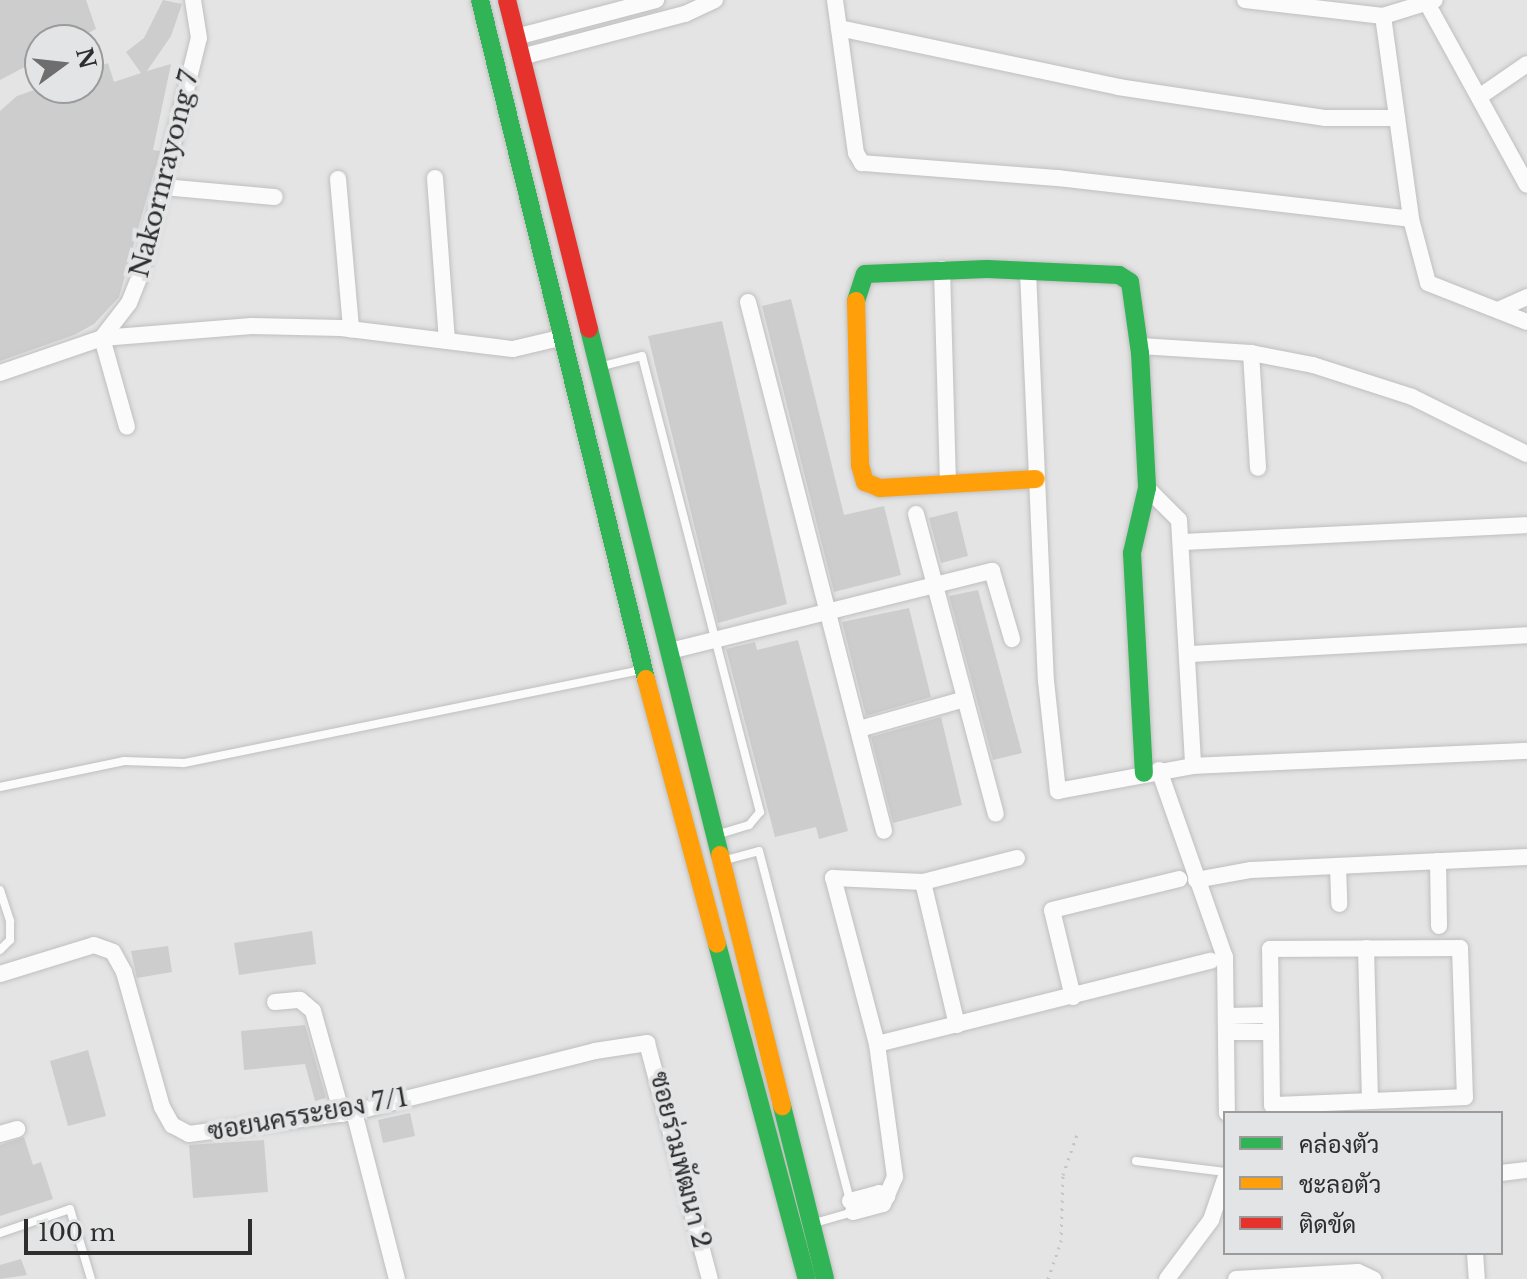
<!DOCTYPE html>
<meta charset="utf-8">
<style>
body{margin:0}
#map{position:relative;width:1527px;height:1279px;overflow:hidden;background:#e4e4e4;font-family:"Libre Baskerville",Sarabun,serif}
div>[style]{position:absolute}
.building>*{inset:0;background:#cdcdcd}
.path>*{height:3px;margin-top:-1.5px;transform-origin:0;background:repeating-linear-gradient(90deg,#c4c4c5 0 2px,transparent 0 8px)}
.roads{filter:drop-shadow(0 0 2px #bfbfbf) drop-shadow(0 0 2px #bfbfbf)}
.lane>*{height:8px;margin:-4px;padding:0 4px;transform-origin:4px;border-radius:4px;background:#fbfbfb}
.street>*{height:16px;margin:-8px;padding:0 8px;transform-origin:8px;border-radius:8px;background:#fbfbfb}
.fast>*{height:18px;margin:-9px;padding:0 9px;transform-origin:9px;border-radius:9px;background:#30b455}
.slow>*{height:18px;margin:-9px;padding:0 9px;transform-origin:9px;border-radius:9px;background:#ff9f0a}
.jam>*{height:18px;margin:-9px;padding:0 9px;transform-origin:9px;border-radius:9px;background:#e5322d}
span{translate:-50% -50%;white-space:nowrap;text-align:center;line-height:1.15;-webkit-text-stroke:8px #e3e4e5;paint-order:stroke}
.street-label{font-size:26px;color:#2e2e2e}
.legend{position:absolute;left:1223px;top:1111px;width:280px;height:144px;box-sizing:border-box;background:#e3e4e5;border:2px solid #9b9b9c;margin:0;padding:10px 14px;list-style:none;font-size:24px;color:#2e2e2e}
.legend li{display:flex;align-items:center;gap:16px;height:40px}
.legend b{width:40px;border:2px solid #9b9b9c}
.north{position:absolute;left:24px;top:24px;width:80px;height:80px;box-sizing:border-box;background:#e3e4e5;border:2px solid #9b9b9c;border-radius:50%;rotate:75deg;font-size:22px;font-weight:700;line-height:32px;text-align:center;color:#2e2e2e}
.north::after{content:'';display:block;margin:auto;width:28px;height:36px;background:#6e6e6e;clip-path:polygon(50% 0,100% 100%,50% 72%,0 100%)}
.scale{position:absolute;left:24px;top:1219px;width:228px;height:36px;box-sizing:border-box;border:4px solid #2e2e2e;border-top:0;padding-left:10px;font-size:24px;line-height:28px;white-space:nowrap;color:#2e2e2e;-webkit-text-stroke:6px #e3e4e5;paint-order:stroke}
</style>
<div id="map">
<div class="building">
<div style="clip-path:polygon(0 0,86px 0,96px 29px,75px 40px,40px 40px,40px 59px,0 80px)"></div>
<div style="clip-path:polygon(163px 0,182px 4px,171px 36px,147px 71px,171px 64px,153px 150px,160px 151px,119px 297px,94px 324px,74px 335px,0 361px,0 111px,17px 96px,40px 88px,88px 88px,88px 71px,108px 63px,114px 82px,141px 73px,126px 52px,144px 38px)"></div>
<div style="clip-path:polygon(791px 299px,844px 515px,884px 506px,901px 575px,834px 592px,762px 306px)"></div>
<div style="clip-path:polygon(722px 321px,787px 604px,718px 623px,648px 336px)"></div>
<div style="clip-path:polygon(957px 511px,968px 556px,941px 563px,929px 518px)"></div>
<div style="clip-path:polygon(978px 590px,1022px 753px,993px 760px,949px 596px)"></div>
<div style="clip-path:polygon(909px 608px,931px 697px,866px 716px,842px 622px)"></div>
<div style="clip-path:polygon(798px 640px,848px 831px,819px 839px,816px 827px,775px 837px,726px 649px,755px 642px,757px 650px)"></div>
<div style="clip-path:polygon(941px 717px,962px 805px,893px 823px,871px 737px)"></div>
<div style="clip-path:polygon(312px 931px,316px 964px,239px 975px,234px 943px)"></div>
<div style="clip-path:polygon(168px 946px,172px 972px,137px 978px,131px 951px)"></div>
<div style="clip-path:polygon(305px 1025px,326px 1098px,315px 1101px,305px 1064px,244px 1070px,241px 1031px)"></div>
<div style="clip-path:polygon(88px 1050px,106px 1116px,68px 1126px,50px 1061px)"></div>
<div style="clip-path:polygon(410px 1113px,415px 1136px,383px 1143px,378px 1120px)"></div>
<div style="clip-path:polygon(24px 1137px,33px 1165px,41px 1162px,53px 1199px,0 1216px,0 1145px)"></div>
<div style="clip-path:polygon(264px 1140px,268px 1192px,193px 1198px,189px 1145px)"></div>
<div style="clip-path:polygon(21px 1259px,27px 1275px,0 1279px,0 1265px)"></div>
</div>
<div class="path">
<div style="left:1048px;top:1279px;width:39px;rotate:-71deg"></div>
<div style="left:1061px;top:1242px;width:67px;rotate:-88.3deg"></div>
<div style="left:1063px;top:1175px;width:43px;rotate:-71.1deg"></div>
</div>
<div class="roads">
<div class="lane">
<div style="left:599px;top:367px;width:44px;rotate:-14.3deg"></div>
<div style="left:642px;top:356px;width:471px;rotate:75.5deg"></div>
<div style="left:760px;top:812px;width:17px;rotate:130deg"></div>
<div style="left:749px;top:825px;width:34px;rotate:163deg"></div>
<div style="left:0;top:787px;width:127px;rotate:-11.8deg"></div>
<div style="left:124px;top:761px;width:60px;rotate:1.9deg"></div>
<div style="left:184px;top:763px;width:468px;rotate:-11.5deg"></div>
<div style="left:722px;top:861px;width:38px;rotate:-15deg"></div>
<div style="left:759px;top:851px;width:373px;rotate:75.4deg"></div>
<div style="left:853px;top:1212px;width:40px;rotate:164deg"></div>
<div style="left:0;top:890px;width:33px;rotate:72deg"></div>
<div style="left:10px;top:921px;width:19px;rotate:90deg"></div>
<div style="left:10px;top:940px;width:14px;rotate:135deg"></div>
<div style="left:1136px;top:1161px;width:90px;rotate:7deg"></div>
<div style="left:0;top:1233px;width:74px;rotate:-18.9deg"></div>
<div style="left:70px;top:1209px;width:73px;rotate:73.3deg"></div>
</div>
<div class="street">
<div style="left:835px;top:0;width:154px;rotate:82.2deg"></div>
<div style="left:856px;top:153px;width:12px;rotate:59deg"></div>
<div style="left:862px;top:163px;width:197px;rotate:4.4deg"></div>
<div style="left:1058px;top:178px;width:355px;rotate:6.6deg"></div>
<div style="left:1245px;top:0;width:139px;rotate:6.6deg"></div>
<div style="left:1383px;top:16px;width:54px;rotate:-17.1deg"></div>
<div style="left:1428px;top:5px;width:205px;rotate:61.2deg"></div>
<div style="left:1383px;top:16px;width:205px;rotate:82.1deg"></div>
<div style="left:1411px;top:219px;width:66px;rotate:75.1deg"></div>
<div style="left:1428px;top:283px;width:106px;rotate:21.5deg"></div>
<div style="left:839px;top:28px;width:285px;rotate:11.9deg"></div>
<div style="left:1118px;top:87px;width:210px;rotate:8.5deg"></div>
<div style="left:1326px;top:118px;width:71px"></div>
<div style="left:516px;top:37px;width:145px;rotate:-14.8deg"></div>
<div style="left:521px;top:57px;width:170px;rotate:-14.7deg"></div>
<div style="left:685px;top:14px;width:33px;rotate:-25deg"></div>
<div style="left:1479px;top:97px;width:58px;rotate:-34.5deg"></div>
<div style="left:435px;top:178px;width:163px;rotate:85.8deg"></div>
<div style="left:338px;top:179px;width:151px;rotate:85deg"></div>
<div style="left:163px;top:187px;width:112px;rotate:5.1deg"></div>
<div style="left:942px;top:269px;width:216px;rotate:88.4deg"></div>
<div style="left:1028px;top:271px;width:410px;rotate:87.5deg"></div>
<div style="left:1046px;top:681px;width:111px;rotate:83.8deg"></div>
<div style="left:1058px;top:791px;width:137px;rotate:-10.5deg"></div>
<div style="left:1193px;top:766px;width:334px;rotate:-2.6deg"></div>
<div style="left:748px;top:302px;width:546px;rotate:75.58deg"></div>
<div style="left:1498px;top:310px;width:32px;rotate:-24deg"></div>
<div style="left:102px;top:338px;width:44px;rotate:-52.4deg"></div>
<div style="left:129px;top:303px;width:29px;rotate:-68deg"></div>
<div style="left:140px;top:276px;width:245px;rotate:-76.1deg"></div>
<div style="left:199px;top:38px;width:38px;rotate:-99deg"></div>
<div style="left:102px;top:338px;width:92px;rotate:74.3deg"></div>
<div style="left:1140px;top:346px;width:111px;rotate:3.6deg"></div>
<div style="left:1251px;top:353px;width:63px;rotate:11deg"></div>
<div style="left:1313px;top:365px;width:104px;rotate:17.9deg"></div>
<div style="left:1412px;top:397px;width:128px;rotate:26.4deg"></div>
<div style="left:1251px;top:353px;width:115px;rotate:86.5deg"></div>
<div style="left:0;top:373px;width:108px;rotate:-18.9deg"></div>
<div style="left:102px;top:338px;width:150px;rotate:-4.6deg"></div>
<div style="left:252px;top:326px;width:89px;rotate:1.3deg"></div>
<div style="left:341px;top:328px;width:173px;rotate:7deg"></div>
<div style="left:513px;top:349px;width:48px;rotate:-13.2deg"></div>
<div style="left:1147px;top:488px;width:45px;rotate:45deg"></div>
<div style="left:1179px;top:520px;width:246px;rotate:86.7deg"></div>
<div style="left:916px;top:514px;width:310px;rotate:75.1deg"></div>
<div style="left:1181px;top:542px;width:346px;rotate:-2.8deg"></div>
<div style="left:670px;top:651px;width:332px;rotate:-14deg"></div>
<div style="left:992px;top:571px;width:71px;rotate:73.6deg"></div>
<div style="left:1190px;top:654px;width:338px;rotate:-3.2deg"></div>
<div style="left:859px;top:729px;width:110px;rotate:-15.8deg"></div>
<div style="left:1159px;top:770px;width:198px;rotate:70.6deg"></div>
<div style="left:1225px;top:957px;width:156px;rotate:89.3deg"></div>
<div style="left:1438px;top:861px;width:65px;rotate:89.1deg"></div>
<div style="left:1338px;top:866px;width:38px;rotate:88deg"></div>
<div style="left:1196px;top:880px;width:56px;rotate:-10.3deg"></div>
<div style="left:1251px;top:870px;width:276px;rotate:-2.7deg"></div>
<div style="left:1366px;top:948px;width:153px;rotate:88.5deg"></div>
<div style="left:1460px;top:948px;width:149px;rotate:88.1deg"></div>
<div style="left:1465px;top:1097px;width:193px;rotate:177.6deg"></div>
<div style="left:1272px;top:1105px;width:156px;rotate:-90.7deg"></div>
<div style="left:1270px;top:949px;width:190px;rotate:-0.3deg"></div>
<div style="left:0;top:974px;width:98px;rotate:-17.1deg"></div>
<div style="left:94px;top:945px;width:20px;rotate:20deg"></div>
<div style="left:113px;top:952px;width:23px;rotate:61deg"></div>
<div style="left:124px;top:972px;width:140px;rotate:74.3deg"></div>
<div style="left:162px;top:1107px;width:21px;rotate:61deg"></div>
<div style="left:172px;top:1125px;width:19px;rotate:28deg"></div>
<div style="left:189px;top:1134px;width:166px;rotate:-7.6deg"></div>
<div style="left:354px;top:1112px;width:249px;rotate:-14.2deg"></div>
<div style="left:595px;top:1051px;width:53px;rotate:-8.7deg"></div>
<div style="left:647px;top:1043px;width:244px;rotate:75.1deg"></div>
<div style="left:1073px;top:997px;width:89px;rotate:-103.6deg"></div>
<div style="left:1052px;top:910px;width:131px;rotate:-13.7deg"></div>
<div style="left:275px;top:1002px;width:25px;rotate:-5deg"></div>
<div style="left:300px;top:1000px;width:17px;rotate:40deg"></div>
<div style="left:313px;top:1011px;width:107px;rotate:74.3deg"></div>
<div style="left:1228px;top:1016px;width:40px;rotate:-1.4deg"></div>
<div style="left:957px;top:1025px;width:147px;rotate:-103.4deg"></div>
<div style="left:923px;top:882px;width:97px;rotate:-14.3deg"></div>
<div style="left:1227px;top:1032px;width:42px"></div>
<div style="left:877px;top:1044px;width:344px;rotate:-14deg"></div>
<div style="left:354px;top:1112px;width:172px;rotate:75.6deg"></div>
<div style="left:0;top:1134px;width:18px;rotate:-16deg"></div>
<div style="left:1501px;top:1173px;width:26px;rotate:-7deg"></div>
<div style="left:850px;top:1201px;width:30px;rotate:-15deg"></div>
<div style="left:879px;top:1193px;width:9px;rotate:21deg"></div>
<div style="left:853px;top:1212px;width:31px;rotate:-15deg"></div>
<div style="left:883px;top:1204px;width:30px;rotate:-66deg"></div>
<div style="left:895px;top:1177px;width:134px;rotate:-97.7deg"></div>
<div style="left:877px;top:1044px;width:172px;rotate:-104.8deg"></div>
<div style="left:833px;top:878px;width:90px;rotate:2.5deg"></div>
<div style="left:1475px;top:1253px;width:26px;rotate:86deg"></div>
<div style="left:1167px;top:1279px;width:74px;rotate:-53.3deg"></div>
<div style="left:1211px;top:1220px;width:43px;rotate:-71.1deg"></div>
<div style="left:1236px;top:1279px;width:122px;rotate:-3.3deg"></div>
<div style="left:1358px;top:1272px;width:17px;rotate:25deg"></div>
</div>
<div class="fast">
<div style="left:480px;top:0;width:699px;rotate:76.26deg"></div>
<div style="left:856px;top:301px;width:28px;rotate:-72deg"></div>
<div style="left:865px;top:274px;width:122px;rotate:-2.3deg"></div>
<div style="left:987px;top:269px;width:132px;rotate:2.6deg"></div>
<div style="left:1119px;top:275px;width:13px;rotate:32deg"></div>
<div style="left:1130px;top:282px;width:72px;rotate:82deg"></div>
<div style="left:1140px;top:353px;width:135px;rotate:87deg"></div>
<div style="left:1147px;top:488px;width:67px;rotate:103deg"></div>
<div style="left:1132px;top:553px;width:220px;rotate:86.9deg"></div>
<div style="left:589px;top:329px;width:542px;rotate:76.02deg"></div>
<div style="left:717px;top:944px;width:347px;rotate:75deg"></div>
<div style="left:782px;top:1106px;width:178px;rotate:76deg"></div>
</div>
<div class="slow">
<div style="left:856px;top:301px;width:164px;rotate:88.6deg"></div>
<div style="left:860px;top:465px;width:18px;rotate:74deg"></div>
<div style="left:865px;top:482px;width:16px;rotate:22deg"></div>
<div style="left:880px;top:488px;width:156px;rotate:-3.3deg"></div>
<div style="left:646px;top:679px;width:274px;rotate:75deg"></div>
<div style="left:720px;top:855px;width:259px;rotate:76.1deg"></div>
</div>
<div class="jam">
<div style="left:507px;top:0;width:339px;rotate:76deg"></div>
</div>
</div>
<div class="street-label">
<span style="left:165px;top:174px;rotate:-76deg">Nakornrayong 7</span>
<span style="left:308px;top:1115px;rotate:-10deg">ซอยนครระยอง 7/1</span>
<span style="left:680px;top:1160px;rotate:76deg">ซอยร่วมพัฒนา 2</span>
</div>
<ul class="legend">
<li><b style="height:10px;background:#30b455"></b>คล่องตัว</li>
<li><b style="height:10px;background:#ff9f0a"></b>ชะลอตัว</li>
<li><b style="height:10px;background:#e5322d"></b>ติดขัด</li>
</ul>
<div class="north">N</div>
<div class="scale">100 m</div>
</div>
